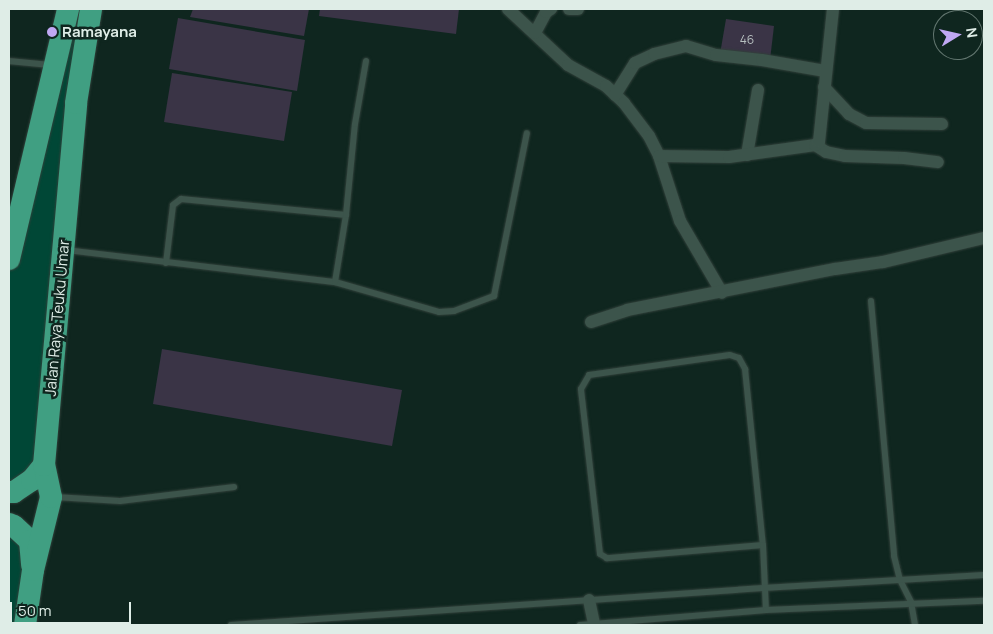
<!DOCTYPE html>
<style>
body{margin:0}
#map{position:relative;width:993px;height:634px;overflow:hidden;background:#0f261f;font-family:Manrope,sans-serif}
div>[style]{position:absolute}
.green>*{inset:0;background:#004736}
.building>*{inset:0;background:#3a3446}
.roads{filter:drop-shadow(0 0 1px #31403a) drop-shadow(0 0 1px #31403a)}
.lane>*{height:6px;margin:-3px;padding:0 3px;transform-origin:3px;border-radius:3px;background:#3c544b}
.street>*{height:12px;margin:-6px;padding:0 6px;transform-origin:6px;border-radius:6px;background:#3c544b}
.highway>*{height:22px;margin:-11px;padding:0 11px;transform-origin:11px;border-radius:11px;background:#409f82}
.dots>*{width:14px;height:14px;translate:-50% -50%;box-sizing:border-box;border:2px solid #0f261f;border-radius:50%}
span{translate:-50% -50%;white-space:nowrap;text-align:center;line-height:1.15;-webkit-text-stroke:5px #0f261f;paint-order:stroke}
.number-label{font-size:12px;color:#b6bfbf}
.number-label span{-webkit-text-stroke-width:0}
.poi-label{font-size:15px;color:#dfede7;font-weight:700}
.left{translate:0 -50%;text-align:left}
.street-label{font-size:15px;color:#dfede7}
.frame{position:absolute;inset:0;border:10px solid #dfede7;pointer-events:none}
.north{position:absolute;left:933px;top:10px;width:50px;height:50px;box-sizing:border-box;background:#0f261f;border:1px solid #62766f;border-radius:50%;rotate:81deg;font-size:14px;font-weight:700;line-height:20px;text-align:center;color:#dfede7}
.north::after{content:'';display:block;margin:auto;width:18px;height:22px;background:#c0a8f3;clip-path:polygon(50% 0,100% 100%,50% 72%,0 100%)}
.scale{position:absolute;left:10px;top:602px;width:121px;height:22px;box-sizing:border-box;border:2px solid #dfede7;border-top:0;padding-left:6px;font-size:15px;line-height:18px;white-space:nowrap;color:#dfede7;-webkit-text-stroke:4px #0f261f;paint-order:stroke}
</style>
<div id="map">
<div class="green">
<div style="clip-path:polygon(68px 9px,91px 9px,44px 465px,9px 492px,9px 259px)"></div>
<div style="clip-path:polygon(9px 524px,30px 541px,25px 625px,9px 625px)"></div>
</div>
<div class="building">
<div style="clip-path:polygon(193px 9px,309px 9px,304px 36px,190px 17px)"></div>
<div style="clip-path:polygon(320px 9px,459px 9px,456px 34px,319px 16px)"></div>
<div style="clip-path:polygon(178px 18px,305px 40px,297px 91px,169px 69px)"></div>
<div style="clip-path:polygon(726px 19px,774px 26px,770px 60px,720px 54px)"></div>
<div style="clip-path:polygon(172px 73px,292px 92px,284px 141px,164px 122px)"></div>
<div style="clip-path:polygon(162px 349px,402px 390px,392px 446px,153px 404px)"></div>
</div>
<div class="roads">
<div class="lane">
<div style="left:9px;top:61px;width:41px;rotate:5.6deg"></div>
<div style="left:66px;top:250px;width:271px;rotate:6.8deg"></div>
<div style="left:335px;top:282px;width:108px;rotate:16.1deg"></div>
<div style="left:439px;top:312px;width:15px;rotate:-4deg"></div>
<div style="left:454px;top:311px;width:43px;rotate:-20.6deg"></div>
<div style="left:494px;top:296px;width:166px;rotate:-78.6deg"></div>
<div style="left:166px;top:263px;width:58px;rotate:-83.1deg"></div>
<div style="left:173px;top:205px;width:10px;rotate:-37deg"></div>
<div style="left:181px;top:199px;width:166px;rotate:5.5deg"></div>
<div style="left:335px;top:282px;width:68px;rotate:-80.7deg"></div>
<div style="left:346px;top:215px;width:91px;rotate:-84.4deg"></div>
<div style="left:355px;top:124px;width:64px;rotate:-80.1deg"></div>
<div style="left:871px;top:301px;width:256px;rotate:84.8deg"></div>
<div style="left:894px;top:556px;width:25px;rotate:76deg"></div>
<div style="left:900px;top:580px;width:25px;rotate:63deg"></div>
<div style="left:911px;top:602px;width:23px;rotate:80deg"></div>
<div style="left:55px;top:497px;width:65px;rotate:3.5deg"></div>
<div style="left:120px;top:501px;width:115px;rotate:-7deg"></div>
<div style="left:763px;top:545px;width:157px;rotate:175.2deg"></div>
<div style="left:607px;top:558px;width:8px;rotate:-150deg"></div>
<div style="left:600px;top:554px;width:166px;rotate:-96.6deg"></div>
<div style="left:581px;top:389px;width:16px;rotate:-60deg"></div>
<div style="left:589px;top:375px;width:142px;rotate:-8.1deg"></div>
<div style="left:730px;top:355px;width:9px;rotate:18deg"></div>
<div style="left:739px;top:358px;width:13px;rotate:61deg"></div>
<div style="left:745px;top:369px;width:177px;rotate:84.2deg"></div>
<div style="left:763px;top:545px;width:65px;rotate:87.4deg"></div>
<div style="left:231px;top:625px;width:533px;rotate:-3.98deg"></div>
<div style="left:763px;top:588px;width:221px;rotate:-3.4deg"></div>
<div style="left:580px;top:625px;width:187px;rotate:-4.6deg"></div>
<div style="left:766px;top:610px;width:218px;rotate:-2.4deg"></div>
</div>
<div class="street">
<div style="left:508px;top:9px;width:82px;rotate:43deg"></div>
<div style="left:568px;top:65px;width:43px;rotate:28.9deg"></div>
<div style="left:606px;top:86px;width:25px;rotate:43deg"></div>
<div style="left:624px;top:103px;width:41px;rotate:52.9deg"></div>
<div style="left:649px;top:136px;width:22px;rotate:63deg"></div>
<div style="left:659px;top:156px;width:68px;rotate:72.1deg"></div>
<div style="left:680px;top:221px;width:83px;rotate:59.7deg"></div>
<div style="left:569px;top:9px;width:9px"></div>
<div style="left:535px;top:33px;width:24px;rotate:-62deg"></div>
<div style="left:546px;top:12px;width:6px;rotate:-31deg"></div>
<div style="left:824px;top:87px;width:37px;rotate:47deg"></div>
<div style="left:849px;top:114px;width:19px;rotate:28deg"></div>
<div style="left:866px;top:123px;width:76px;rotate:0.8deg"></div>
<div style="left:615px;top:95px;width:38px;rotate:-58deg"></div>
<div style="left:635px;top:63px;width:21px;rotate:-25deg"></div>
<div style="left:654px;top:54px;width:33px;rotate:-14deg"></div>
<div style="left:686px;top:46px;width:31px;rotate:17deg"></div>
<div style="left:716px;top:55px;width:46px;rotate:6.2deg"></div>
<div style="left:762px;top:60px;width:64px;rotate:9.9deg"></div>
<div style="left:815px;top:145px;width:13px;rotate:32deg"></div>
<div style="left:826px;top:152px;width:19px;rotate:12deg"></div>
<div style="left:845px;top:156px;width:59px;rotate:1.9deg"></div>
<div style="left:904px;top:158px;width:34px;rotate:7deg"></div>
<div style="left:747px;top:155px;width:66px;rotate:-80.4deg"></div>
<div style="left:659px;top:156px;width:70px;rotate:0.8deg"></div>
<div style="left:729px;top:157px;width:87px;rotate:-7.9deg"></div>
<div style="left:815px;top:145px;width:5px;rotate:-37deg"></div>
<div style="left:819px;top:142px;width:134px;rotate:-84deg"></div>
<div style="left:591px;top:322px;width:38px;rotate:-18deg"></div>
<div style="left:627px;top:310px;width:212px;rotate:-11.2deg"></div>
<div style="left:835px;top:269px;width:49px;rotate:-8.3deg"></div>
<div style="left:883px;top:262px;width:104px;rotate:-13.4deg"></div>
<div style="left:589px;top:600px;width:25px;rotate:78deg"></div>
</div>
<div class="highway">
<div style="left:9px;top:259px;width:257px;rotate:-76.7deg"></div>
<div style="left:9px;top:492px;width:5px"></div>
<div style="left:14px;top:492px;width:22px;rotate:-34deg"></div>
<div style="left:32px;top:480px;width:19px;rotate:-51deg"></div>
<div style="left:9px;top:524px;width:5px;rotate:22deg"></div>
<div style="left:14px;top:526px;width:22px;rotate:43deg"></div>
<div style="left:30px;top:541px;width:24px;rotate:85deg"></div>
<div style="left:25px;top:625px;width:56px;rotate:-81.7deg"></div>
<div style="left:33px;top:570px;width:75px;rotate:-76.1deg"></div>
<div style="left:51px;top:497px;width:33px;rotate:-102deg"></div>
<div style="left:44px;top:465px;width:363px;rotate:-84.9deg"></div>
<div style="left:76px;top:103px;width:95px;rotate:-80.9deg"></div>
</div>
</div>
<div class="dots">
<div style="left:52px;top:32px;background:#c0a8f3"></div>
</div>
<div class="number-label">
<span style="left:747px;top:40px">46</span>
</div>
<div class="poi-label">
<span class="left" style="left:62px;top:32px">Ramayana</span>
</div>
<div class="street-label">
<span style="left:57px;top:318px;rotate:-85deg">Jalan Raya Teuku Umar</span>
</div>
<div class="frame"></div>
<div class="north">N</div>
<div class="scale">50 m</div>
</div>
